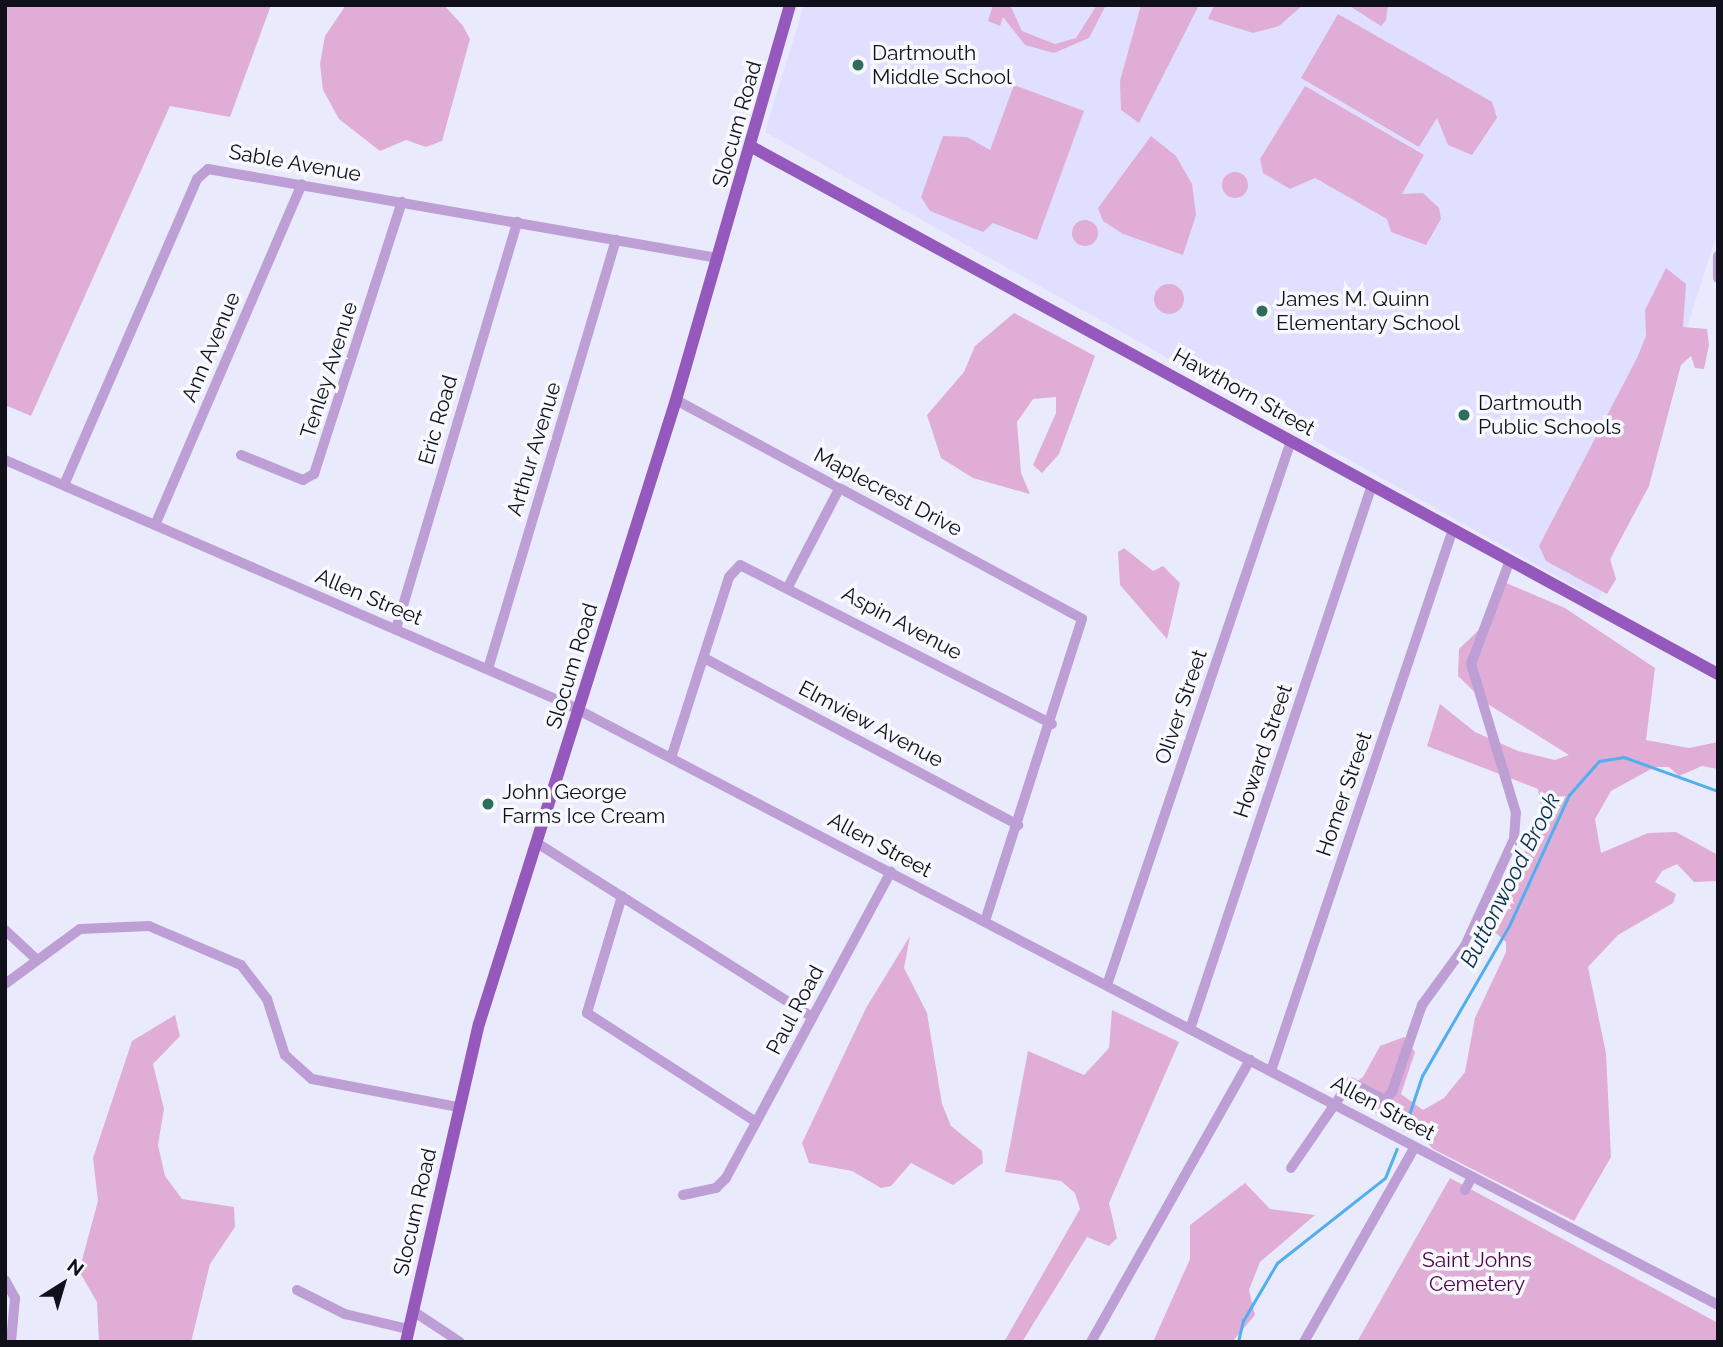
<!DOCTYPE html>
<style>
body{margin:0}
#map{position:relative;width:1723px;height:1347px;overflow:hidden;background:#eaeafd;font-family:Raleway,sans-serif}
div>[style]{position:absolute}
.built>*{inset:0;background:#e0dfff}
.green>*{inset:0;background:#e0add6}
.round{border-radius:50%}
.stream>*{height:2.5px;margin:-1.25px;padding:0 1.25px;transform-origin:1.25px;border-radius:1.25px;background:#51afed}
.minor>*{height:10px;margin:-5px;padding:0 5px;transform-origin:5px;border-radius:5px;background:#bd9fd5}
.major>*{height:12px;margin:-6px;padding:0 6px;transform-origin:6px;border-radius:6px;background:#9559bd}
.dots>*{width:19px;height:19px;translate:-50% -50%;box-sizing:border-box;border:4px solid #f8f8ff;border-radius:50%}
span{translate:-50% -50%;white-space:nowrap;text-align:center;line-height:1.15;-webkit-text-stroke:7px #f8f8ff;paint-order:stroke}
.poi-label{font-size:21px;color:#10101b}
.left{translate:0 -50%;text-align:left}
.street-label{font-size:21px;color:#10101b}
.park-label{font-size:21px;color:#4c0445}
.water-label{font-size:23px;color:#09324b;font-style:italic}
.frame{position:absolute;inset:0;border:7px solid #10101b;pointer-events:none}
.north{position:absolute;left:28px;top:1249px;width:70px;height:70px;-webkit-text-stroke:5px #f8f8ff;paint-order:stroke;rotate:37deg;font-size:19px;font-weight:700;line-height:28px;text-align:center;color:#10101b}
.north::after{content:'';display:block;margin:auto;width:24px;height:32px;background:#10101b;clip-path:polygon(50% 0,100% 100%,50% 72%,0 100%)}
</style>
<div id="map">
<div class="built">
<div style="clip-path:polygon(804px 5px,1718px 5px,1718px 231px,1599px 600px,765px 132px)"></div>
</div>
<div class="green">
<div style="clip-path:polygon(5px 5px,271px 5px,230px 117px,170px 106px,31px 416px,5px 405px)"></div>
<div style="clip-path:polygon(346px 5px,444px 5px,463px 26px,470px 39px,442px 141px,426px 147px,406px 140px,380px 151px,339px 119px,323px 90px,320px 64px,325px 36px)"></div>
<div style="clip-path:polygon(993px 5px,1010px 5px,1022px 31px,1055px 44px,1076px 38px,1097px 5px,1106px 5px,1089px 38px,1054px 53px,1025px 45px,1003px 17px,1000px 26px,988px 21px)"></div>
<div style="clip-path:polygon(1141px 5px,1199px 5px,1139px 123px,1121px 110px,1120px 81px)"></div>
<div style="clip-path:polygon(1214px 5px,1303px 5px,1279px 26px,1253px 33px,1208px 19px)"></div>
<div style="clip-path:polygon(1348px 5px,1388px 5px,1386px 20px,1381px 26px)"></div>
<div style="clip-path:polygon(1338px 14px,1492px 102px,1497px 118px,1472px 155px,1448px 145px,1437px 118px,1419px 147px,1301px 78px)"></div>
<div style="clip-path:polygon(1014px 85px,1084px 111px,1037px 240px,993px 223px,983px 232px,930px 211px,921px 197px,943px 136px,967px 137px,990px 150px)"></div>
<div style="clip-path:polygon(1305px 86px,1424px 155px,1402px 194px,1423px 193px,1439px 208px,1441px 219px,1426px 245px,1391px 232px,1387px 219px,1315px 178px,1290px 189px,1263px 173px,1260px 159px)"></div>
<div style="clip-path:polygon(1151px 136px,1176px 156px,1192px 184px,1196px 215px,1183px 255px,1123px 234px,1103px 221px,1098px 208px)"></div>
<div class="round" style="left:1222px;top:172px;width:26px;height:26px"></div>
<div class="round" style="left:1072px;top:220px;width:26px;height:26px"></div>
<div style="clip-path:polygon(1666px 268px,1686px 284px,1683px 327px,1707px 329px,1709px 345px,1704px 369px,1695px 368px,1691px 356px,1681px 365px,1649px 486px,1610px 559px,1616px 579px,1607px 594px,1546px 561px,1539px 546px,1637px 358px,1646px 336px,1645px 310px)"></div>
<div class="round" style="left:1154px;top:284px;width:30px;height:30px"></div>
<div style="clip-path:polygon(1014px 313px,1095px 356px,1059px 454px,1042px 473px,1033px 465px,1056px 413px,1056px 397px,1033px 399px,1017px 422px,1021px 473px,1030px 494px,973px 478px,941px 458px,927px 415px,964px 372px,975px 346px)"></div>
<div style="clip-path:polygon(1124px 548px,1153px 571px,1163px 566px,1180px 583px,1167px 639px,1120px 585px,1118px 552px)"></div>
<div style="clip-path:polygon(1504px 582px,1565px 608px,1655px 668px,1646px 740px,1689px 748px,1718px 742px,1718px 769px,1702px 766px,1679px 776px,1669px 767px,1655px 767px,1611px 791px,1595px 819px,1601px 853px,1648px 833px,1676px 832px,1718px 855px,1718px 881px,1694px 882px,1677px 864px,1662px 871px,1655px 882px,1676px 894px,1673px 903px,1618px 935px,1588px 967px,1606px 1053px,1611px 1157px,1574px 1221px,1433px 1149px,1418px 1132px,1337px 1096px,1363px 1077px,1380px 1046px,1404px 1037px,1415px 1052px,1401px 1094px,1423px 1110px,1444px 1098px,1465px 1072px,1475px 1018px,1506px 952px,1506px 942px,1489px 927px,1484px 903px,1496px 877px,1508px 878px,1519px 867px,1541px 808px,1538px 789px,1427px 746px,1440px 704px,1475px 732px,1518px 751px,1555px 760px,1569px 755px,1486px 703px,1458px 676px,1459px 649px,1484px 625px)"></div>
<div style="clip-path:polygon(910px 936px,904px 968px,927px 1013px,942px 1104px,951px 1126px,982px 1151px,983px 1163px,953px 1185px,911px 1163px,891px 1186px,881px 1188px,852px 1171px,809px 1163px,802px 1143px,866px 1008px)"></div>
<div style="clip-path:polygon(1112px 1010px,1179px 1042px,1109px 1203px,1117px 1238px,1109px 1246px,1087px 1237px,1022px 1342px,1004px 1342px,1080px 1209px,1075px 1193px,1061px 1181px,1005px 1172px,1028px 1051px,1084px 1075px,1109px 1048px)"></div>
<div style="clip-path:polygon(175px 1015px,180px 1036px,153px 1064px,164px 1109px,158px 1145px,165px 1176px,182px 1199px,234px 1207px,235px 1227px,210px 1264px,191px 1342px,99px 1342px,97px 1302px,79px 1271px,98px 1201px,93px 1158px,132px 1041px)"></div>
<div style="clip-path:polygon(1450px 1178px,1718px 1323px,1718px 1342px,1357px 1342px)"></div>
<div style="clip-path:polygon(1245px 1183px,1270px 1209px,1315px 1215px,1260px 1262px,1249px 1290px,1255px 1315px,1232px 1342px,1153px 1342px,1190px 1259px,1190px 1225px)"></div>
</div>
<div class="stream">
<div style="left:1404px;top:1130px;width:57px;rotate:-71.6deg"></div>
<div style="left:1422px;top:1076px;width:173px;rotate:-59.9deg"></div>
<div style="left:1509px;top:926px;width:144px;rotate:-65.4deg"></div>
<div style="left:1569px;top:795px;width:45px;rotate:-48.6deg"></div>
<div style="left:1599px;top:761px;width:25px;rotate:-9deg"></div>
<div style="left:1624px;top:757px;width:100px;rotate:19.9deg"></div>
<div style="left:1238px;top:1342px;width:22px;rotate:-77deg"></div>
<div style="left:1243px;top:1321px;width:67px;rotate:-59.6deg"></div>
<div style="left:1277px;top:1263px;width:137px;rotate:-38.2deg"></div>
<div style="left:1385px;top:1178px;width:31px;rotate:-68deg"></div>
</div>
<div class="minor">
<div style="left:1718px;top:256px;width:22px;rotate:90deg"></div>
<div style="left:676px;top:400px;width:461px;rotate:28.3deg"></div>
<div style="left:1082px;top:619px;width:317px;rotate:107.8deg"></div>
<div style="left:241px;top:455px;width:67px;rotate:22deg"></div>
<div style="left:303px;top:480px;width:13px;rotate:-29deg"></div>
<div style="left:314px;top:474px;width:286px;rotate:-72.1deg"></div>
<div style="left:5px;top:460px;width:613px;rotate:23.47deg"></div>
<div style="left:567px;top:704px;width:1298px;rotate:27.57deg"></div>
<div style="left:64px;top:485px;width:334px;rotate:-66.5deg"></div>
<div style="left:197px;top:179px;width:15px;rotate:-42deg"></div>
<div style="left:208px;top:169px;width:518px;rotate:9.9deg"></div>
<div style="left:155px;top:525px;width:371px;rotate:-66.7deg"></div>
<div style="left:789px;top:585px;width:108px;rotate:-62.5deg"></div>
<div style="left:396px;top:629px;width:425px;rotate:-73.4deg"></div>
<div style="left:704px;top:658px;width:356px;rotate:28deg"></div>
<div style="left:488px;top:669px;width:448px;rotate:-73.4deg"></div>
<div style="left:671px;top:758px;width:190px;rotate:-72.2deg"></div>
<div style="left:729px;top:577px;width:16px;rotate:-47deg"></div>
<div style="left:740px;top:565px;width:350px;rotate:27deg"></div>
<div style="left:537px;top:843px;width:325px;rotate:32.3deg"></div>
<div style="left:622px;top:896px;width:122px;rotate:106.7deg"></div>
<div style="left:587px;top:1013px;width:201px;rotate:32.8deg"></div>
<div style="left:5px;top:930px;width:42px;rotate:43.1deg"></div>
<div style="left:5px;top:984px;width:93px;rotate:-36.3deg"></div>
<div style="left:80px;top:929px;width:69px;rotate:-2.5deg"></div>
<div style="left:149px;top:926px;width:100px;rotate:23deg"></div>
<div style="left:241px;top:965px;width:43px;rotate:52.6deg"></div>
<div style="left:267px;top:999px;width:59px;rotate:72.2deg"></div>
<div style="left:285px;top:1055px;width:36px;rotate:42deg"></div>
<div style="left:312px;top:1079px;width:149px;rotate:10.9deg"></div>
<div style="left:1107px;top:985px;width:574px;rotate:-71.31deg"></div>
<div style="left:1190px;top:1029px;width:574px;rotate:-71.5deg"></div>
<div style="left:1271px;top:1071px;width:572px;rotate:-71.44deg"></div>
<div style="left:1291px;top:1168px;width:104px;rotate:-55.5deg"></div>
<div style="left:1350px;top:1082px;width:39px;rotate:27deg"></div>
<div style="left:1385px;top:1100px;width:11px;rotate:-49deg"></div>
<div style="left:1392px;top:1092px;width:92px;rotate:-71deg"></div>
<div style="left:1422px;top:1005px;width:73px;rotate:-53.9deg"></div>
<div style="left:1465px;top:946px;width:118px;rotate:-65.4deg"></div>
<div style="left:1514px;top:839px;width:26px;rotate:-86deg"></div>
<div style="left:1516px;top:813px;width:156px;rotate:-106.8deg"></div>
<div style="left:1471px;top:664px;width:111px;rotate:-69.4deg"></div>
<div style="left:1465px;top:1190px;width:15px;rotate:-62deg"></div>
<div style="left:683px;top:1195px;width:34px;rotate:-12deg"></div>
<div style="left:716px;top:1188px;width:14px;rotate:-45deg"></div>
<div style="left:726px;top:1178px;width:348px;rotate:-61.7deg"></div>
<div style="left:5px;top:1280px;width:21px;rotate:61deg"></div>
<div style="left:15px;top:1298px;width:44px;rotate:95.2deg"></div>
<div style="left:297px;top:1290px;width:54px;rotate:26.6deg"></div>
<div style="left:345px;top:1314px;width:65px;rotate:13.4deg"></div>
<div style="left:413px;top:1311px;width:56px;rotate:33.4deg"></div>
<div style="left:1091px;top:1342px;width:324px;rotate:-60.6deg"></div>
<div style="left:1304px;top:1342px;width:224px;rotate:-60.4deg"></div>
</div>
<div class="major">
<div style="left:750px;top:146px;width:1103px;rotate:28.61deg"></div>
<div style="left:406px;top:1342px;width:326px;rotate:-77.1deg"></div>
<div style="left:479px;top:1024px;width:654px;rotate:-72.48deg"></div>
<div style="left:676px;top:400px;width:411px;rotate:-73.9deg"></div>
</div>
<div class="dots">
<div style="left:858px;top:65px;background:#2e6d5b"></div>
<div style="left:1262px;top:311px;background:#2e6d5b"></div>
<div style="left:1464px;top:415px;background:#2e6d5b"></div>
<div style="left:488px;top:804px;background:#2e6d5b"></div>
</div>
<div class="poi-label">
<span class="left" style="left:872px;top:65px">Dartmouth<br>Middle School</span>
<span class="left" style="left:1276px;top:311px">James M. Quinn<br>Elementary School</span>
<span class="left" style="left:1478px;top:415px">Dartmouth<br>Public Schools</span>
<span class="left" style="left:502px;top:804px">John George<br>Farms Ice Cream</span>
</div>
<div class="street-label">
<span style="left:737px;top:124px;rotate:-74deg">Slocum Road</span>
<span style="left:295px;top:163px;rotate:10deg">Sable Avenue</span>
<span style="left:211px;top:347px;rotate:-67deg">Ann Avenue</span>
<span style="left:329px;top:370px;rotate:-72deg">Tenley Avenue</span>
<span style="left:1244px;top:392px;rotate:29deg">Hawthorn Street</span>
<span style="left:438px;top:420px;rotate:-74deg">Eric Road</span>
<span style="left:534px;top:449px;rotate:-73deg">Arthur Avenue</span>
<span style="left:888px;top:492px;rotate:28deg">Maplecrest Drive</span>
<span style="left:369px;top:597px;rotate:23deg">Allen Street</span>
<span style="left:902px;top:623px;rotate:28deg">Aspin Avenue</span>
<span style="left:572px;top:666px;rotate:-73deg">Slocum Road</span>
<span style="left:1181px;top:707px;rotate:-71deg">Oliver Street</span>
<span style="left:871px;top:724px;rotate:28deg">Elmview Avenue</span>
<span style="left:1263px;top:751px;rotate:-71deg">Howard Street</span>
<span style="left:1344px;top:794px;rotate:-71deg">Homer Street</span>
<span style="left:880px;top:845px;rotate:28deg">Allen Street</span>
<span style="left:795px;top:1010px;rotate:-62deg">Paul Road</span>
<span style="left:1383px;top:1108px;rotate:28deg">Allen Street</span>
<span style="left:415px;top:1212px;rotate:-77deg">Slocum Road</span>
</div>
<div class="park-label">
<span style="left:1477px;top:1272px">Saint Johns<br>Cemetery</span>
</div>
<div class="water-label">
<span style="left:1510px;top:880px;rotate:-63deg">Buttonwood Brook</span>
</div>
<div class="frame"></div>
<div class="north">N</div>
</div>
